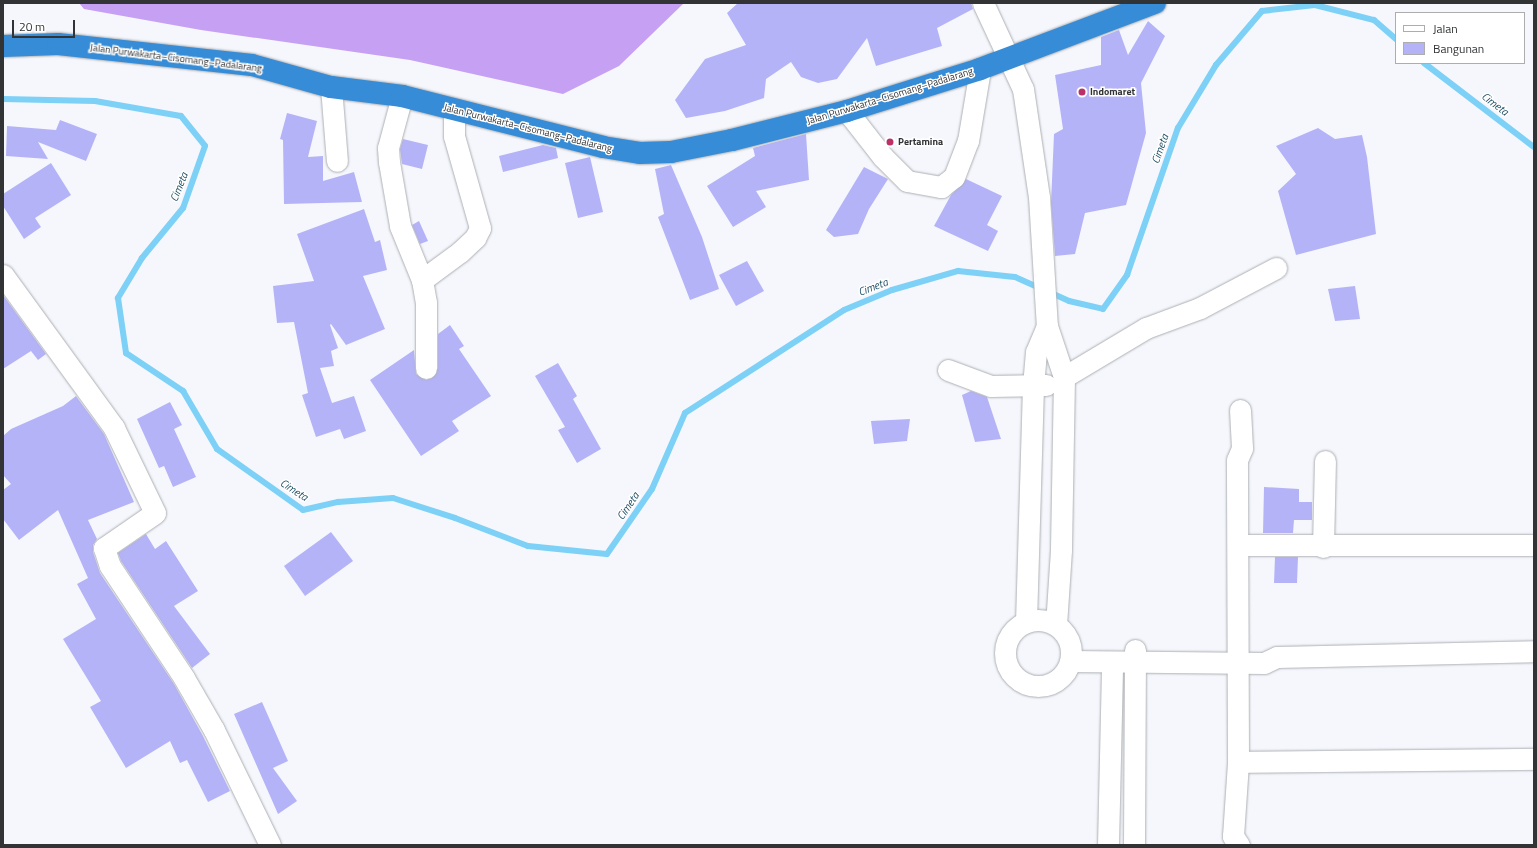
<!DOCTYPE html>
<meta charset="utf-8">
<style>
body{margin:0}
#map{position:relative;width:1537px;height:848px;overflow:hidden;background:#f5f7fc;font-family:"Titillium Web",sans-serif}
div>[style]{position:absolute}
.forest>*{inset:0;background:#c6a0f3}
.stream>*{height:6px;margin:-3px;padding:0 3px;transform-origin:3px;border-radius:3px;background:#7dd0f6}
.building>*{inset:0;background:#b5b3f8}
.roads{filter:drop-shadow(0 0 1px #acafb3) drop-shadow(0 0 1px #acafb3)}
.minor>*{height:21px;margin:-10.5px;padding:0 10.5px;transform-origin:10.5px;border-radius:10.5px;background:#fff}
.minor>.ring{margin:-10.5px;padding:0;box-sizing:content-box;background:none;border:21px solid #fff;border-radius:50%}
.highway>*{height:22px;margin:-11px;padding:0 11px;transform-origin:11px;border-radius:11px;background:#368cd6}
.dots>*{width:11px;height:11px;translate:-50% -50%;box-sizing:border-box;border:2px solid #fff;border-radius:50%}
span{translate:-50% -50%;white-space:nowrap;text-align:center;line-height:1.15;-webkit-text-stroke:3px #fff;paint-order:stroke}
.street-label{font-size:10px;color:#323335}
.poi-label{font-size:10px;color:#323335;font-weight:700}
.left{translate:0 -50%;text-align:left}
.water-label{font-size:11px;color:#235266;font-style:italic}
.frame{position:absolute;inset:0;border:4px solid #323335;pointer-events:none}
.legend{position:absolute;left:1395px;top:12px;width:130px;height:52px;box-sizing:border-box;background:#fff;border:1px solid #adadae;margin:0;padding:5px 7px;list-style:none;font-size:12px;color:#323335}
.legend li{display:flex;align-items:center;gap:8px;height:20px}
.legend b{width:20px;border:1px solid #adadae}
.scale{position:absolute;left:12px;top:20px;width:63px;height:18px;box-sizing:border-box;border:2px solid #323335;border-top:0;padding-left:5px;font-size:12px;line-height:14px;white-space:nowrap;color:#323335;-webkit-text-stroke:3px #fff;paint-order:stroke}
</style>
<div id="map">
<div class="forest">
<div style="clip-path:polygon(79px 3px,684px 3px,619px 66px,563px 94px,410px 60px,201px 30px,84px 9px)"></div>
</div>
<div class="stream">
<div style="left:1424px;top:63px;width:138px;rotate:37.4deg"></div>
<div style="left:3px;top:99px;width:92px;rotate:1.2deg"></div>
<div style="left:95px;top:101px;width:87px;rotate:9.9deg"></div>
<div style="left:181px;top:116px;width:38px;rotate:51deg"></div>
<div style="left:205px;top:146px;width:66px;rotate:109.5deg"></div>
<div style="left:183px;top:208px;width:65px;rotate:129.4deg"></div>
<div style="left:142px;top:258px;width:47px;rotate:121deg"></div>
<div style="left:118px;top:298px;width:56px;rotate:81.7deg"></div>
<div style="left:126px;top:353px;width:69px;rotate:33.7deg"></div>
<div style="left:183px;top:391px;width:67px;rotate:59.6deg"></div>
<div style="left:217px;top:449px;width:105px;rotate:35.3deg"></div>
<div style="left:303px;top:510px;width:36px;rotate:-13deg"></div>
<div style="left:338px;top:502px;width:55px;rotate:-4.2deg"></div>
<div style="left:393px;top:498px;width:65px;rotate:17.9deg"></div>
<div style="left:455px;top:518px;width:78px;rotate:21deg"></div>
<div style="left:528px;top:546px;width:79px;rotate:5.8deg"></div>
<div style="left:607px;top:554px;width:79px;rotate:-55.3deg"></div>
<div style="left:652px;top:489px;width:83px;rotate:-66.5deg"></div>
<div style="left:685px;top:413px;width:189px;rotate:-32.9deg"></div>
<div style="left:844px;top:310px;width:52px;rotate:-22.6deg"></div>
<div style="left:892px;top:290px;width:69px;rotate:-16.1deg"></div>
<div style="left:958px;top:271px;width:57px;rotate:6deg"></div>
<div style="left:1015px;top:277px;width:27px;rotate:24deg"></div>
<div style="left:1049px;top:292px;width:22px;rotate:24deg"></div>
<div style="left:1069px;top:301px;width:35px;rotate:13deg"></div>
<div style="left:1103px;top:309px;width:42px;rotate:-54.8deg"></div>
<div style="left:1127px;top:275px;width:156px;rotate:-70.9deg"></div>
<div style="left:1178px;top:128px;width:74px;rotate:-58.9deg"></div>
<div style="left:1216px;top:65px;width:71px;rotate:-49.6deg"></div>
<div style="left:1262px;top:11px;width:53px;rotate:-6.5deg"></div>
<div style="left:1315px;top:5px;width:61px;rotate:14.3deg"></div>
<div style="left:1374px;top:20px;width:29px;rotate:41deg"></div>
</div>
<div class="building">
<div style="clip-path:polygon(738px 3px,971px 3px,973px 9px,937px 28px,942px 46px,876px 66px,867px 38px,837px 79px,818px 83px,801px 77px,791px 62px,766px 79px,764px 98px,725px 111px,686px 118px,675px 100px,705px 59px,746px 45px,727px 13px)"></div>
<div style="clip-path:polygon(1148px 21px,1165px 36px,1141px 83px,1146px 133px,1126px 205px,1085px 213px,1075px 254px,1055px 256px,1051px 203px,1054px 134px,1063px 129px,1055px 75px,1101px 65px,1101px 37px,1119px 30px,1128px 55px)"></div>
<div style="clip-path:polygon(287px 113px,317px 121px,308px 157px,323px 156px,323px 181px,354px 172px,362px 202px,284px 204px,283px 140px,280px 139px)"></div>
<div style="clip-path:polygon(60px 120px,97px 134px,86px 161px,38px 142px,48px 159px,6px 156px,7px 126px,56px 130px)"></div>
<div style="clip-path:polygon(1318px 128px,1335px 139px,1362px 135px,1367px 157px,1376px 234px,1296px 255px,1278px 191px,1296px 174px,1276px 146px)"></div>
<div style="clip-path:polygon(806px 134px,809px 180px,756px 191px,766px 207px,733px 227px,707px 186px,755px 156px,753px 148px)"></div>
<div style="clip-path:polygon(403px 139px,428px 145px,422px 169px,402px 164px,400px 149px)"></div>
<div style="clip-path:polygon(543px 145px,556px 148px,558px 158px,503px 172px,499px 156px)"></div>
<div style="clip-path:polygon(590px 157px,603px 212px,578px 218px,565px 163px)"></div>
<div style="clip-path:polygon(51px 163px,71px 195px,35px 218px,41px 227px,24px 239px,3px 206px,3px 194px)"></div>
<div style="clip-path:polygon(671px 165px,702px 237px,719px 289px,690px 300px,658px 217px,664px 214px,655px 169px)"></div>
<div style="clip-path:polygon(864px 167px,888px 179px,869px 209px,858px 234px,834px 237px,826px 230px)"></div>
<div style="clip-path:polygon(966px 179px,1002px 196px,987px 225px,998px 231px,988px 251px,934px 226px,951px 195px)"></div>
<div style="clip-path:polygon(364px 209px,375px 242px,380px 240px,387px 270px,363px 276px,385px 329px,346px 345px,331px 324px,330px 325px,338px 348px,331px 351px,334px 366px,320px 368px,332px 403px,354px 396px,366px 431px,344px 439px,340px 429px,316px 437px,302px 395px,308px 393px,294px 322px,277px 323px,273px 286px,314px 281px,297px 234px)"></div>
<div style="clip-path:polygon(419px 221px,428px 241px,420px 244px,412px 225px)"></div>
<div style="clip-path:polygon(747px 261px,764px 291px,736px 306px,719px 275px)"></div>
<div style="clip-path:polygon(1355px 286px,1360px 319px,1335px 321px,1328px 289px)"></div>
<div style="clip-path:polygon(3px 295px,46px 354px,38px 360px,31px 351px,3px 369px)"></div>
<div style="clip-path:polygon(450px 325px,464px 346px,459px 349px,491px 396px,452px 421px,459px 431px,421px 456px,370px 380px,414px 350px,416px 374px,426px 380px,432px 378px,438px 368px,438px 334px)"></div>
<div style="clip-path:polygon(558px 363px,577px 396px,573px 399px,601px 449px,577px 463px,558px 430px,565px 427px,535px 376px)"></div>
<div style="clip-path:polygon(971px 391px,987px 397px,1001px 439px,975px 442px,962px 395px)"></div>
<div style="clip-path:polygon(76px 396px,104px 434px,134px 502px,88px 520px,97px 539px,93px 545px,93px 552px,100px 573px,174px 684px,203px 736px,230px 791px,208px 802px,187px 760px,180px 763px,170px 741px,126px 768px,90px 707px,101px 701px,63px 639px,96px 619px,77px 584px,88px 578px,58px 510px,19px 540px,3px 519px,3px 490px,11px 484px,3px 475px,3px 436px,11px 429px,63px 406px)"></div>
<div style="clip-path:polygon(170px 402px,182px 425px,174px 429px,196px 477px,173px 487px,164px 466px,159px 468px,137px 419px)"></div>
<div style="clip-path:polygon(910px 419px,907px 441px,874px 444px,871px 421px)"></div>
<div style="clip-path:polygon(1264px 487px,1299px 489px,1299px 502px,1312px 502px,1312px 520px,1294px 520px,1293px 533px,1263px 533px)"></div>
<div style="clip-path:polygon(331px 532px,353px 561px,305px 596px,284px 566px)"></div>
<div style="clip-path:polygon(146px 534px,155px 549px,166px 541px,198px 591px,174px 606px,210px 654px,192px 668px,121px 561px,118px 553px)"></div>
<div style="clip-path:polygon(1275px 557px,1298px 557px,1297px 583px,1274px 583px)"></div>
<div style="clip-path:polygon(262px 702px,288px 761px,273px 768px,297px 801px,278px 814px,234px 714px)"></div>
</div>
<div class="roads">
<div class="minor">
<div style="left:983px;top:3px;width:95px;rotate:65.1deg"></div>
<div style="left:1023px;top:89px;width:109px;rotate:81.6deg"></div>
<div style="left:1039px;top:197px;width:129px;rotate:86.5deg"></div>
<div style="left:1047px;top:326px;width:54px;rotate:71.6deg"></div>
<div style="left:1064px;top:377px;width:173px;rotate:91deg"></div>
<div style="left:1061px;top:550px;width:75px;rotate:93.8deg"></div>
<div style="left:331px;top:87px;width:74px;rotate:85.4deg"></div>
<div style="left:402px;top:96px;width:54px;rotate:105.1deg"></div>
<div style="left:388px;top:148px;width:14px;rotate:86deg"></div>
<div style="left:389px;top:162px;width:65px;rotate:80.2deg"></div>
<div style="left:400px;top:226px;width:58px;rotate:67.8deg"></div>
<div style="left:422px;top:280px;width:22px;rotate:80deg"></div>
<div style="left:426px;top:302px;width:66px;rotate:90deg"></div>
<div style="left:847px;top:111px;width:58px;rotate:52deg"></div>
<div style="left:883px;top:157px;width:34px;rotate:45deg"></div>
<div style="left:907px;top:181px;width:35px;rotate:10deg"></div>
<div style="left:941px;top:187px;width:16px;rotate:-38deg"></div>
<div style="left:954px;top:177px;width:39px;rotate:-69deg"></div>
<div style="left:968px;top:141px;width:73px;rotate:-80.5deg"></div>
<div style="left:3px;top:275px;width:189px;rotate:54deg"></div>
<div style="left:114px;top:428px;width:94px;rotate:64.2deg"></div>
<div style="left:155px;top:513px;width:62px;rotate:145.5deg"></div>
<div style="left:104px;top:548px;width:19px;rotate:72deg"></div>
<div style="left:110px;top:566px;width:134px;rotate:56.5deg"></div>
<div style="left:184px;top:678px;width:60px;rotate:60deg"></div>
<div style="left:214px;top:730px;width:128px;rotate:64deg"></div>
<div style="left:422px;top:280px;width:47px;rotate:-36.4deg"></div>
<div style="left:460px;top:252px;width:21px;rotate:-43deg"></div>
<div style="left:475px;top:238px;width:11px;rotate:-63deg"></div>
<div style="left:480px;top:228px;width:96px;rotate:-105.8deg"></div>
<div style="left:454px;top:136px;width:27px;rotate:-90deg"></div>
<div style="left:948px;top:370px;width:46px;rotate:20.4deg"></div>
<div style="left:991px;top:386px;width:55px;rotate:-1deg"></div>
<div style="left:1064px;top:377px;width:96px;rotate:-30.9deg"></div>
<div style="left:1146px;top:328px;width:58px;rotate:-20.3deg"></div>
<div style="left:1200px;top:308px;width:86px;rotate:-27.8deg"></div>
<div style="left:1238px;top:545px;width:296px"></div>
<div style="left:1323px;top:547px;width:86px;rotate:-88.7deg"></div>
<div class="ring" style="left:1005px;top:620px;width:45px;height:45px"></div>
<div style="left:1026px;top:622px;width:236px;rotate:-88.3deg"></div>
<div style="left:1033px;top:386px;width:34px;rotate:-85deg"></div>
<div style="left:1036px;top:352px;width:28px;rotate:-67deg"></div>
<div style="left:1070px;top:661px;width:194px;rotate:0.6deg"></div>
<div style="left:1264px;top:663px;width:14px;rotate:-25deg"></div>
<div style="left:1277px;top:657px;width:257px;rotate:-1.3deg"></div>
<div style="left:1238px;top:762px;width:296px;rotate:-0.6deg"></div>
<div style="left:1108px;top:845px;width:183px;rotate:-88.7deg"></div>
<div style="left:1134px;top:845px;width:195px;rotate:-89.7deg"></div>
<div style="left:1239px;top:845px;width:11px;rotate:-124deg"></div>
<div style="left:1233px;top:836px;width:74px;rotate:-86.1deg"></div>
<div style="left:1238px;top:762px;width:302px;rotate:-90.2deg"></div>
<div style="left:1237px;top:460px;width:13px;rotate:-67deg"></div>
<div style="left:1242px;top:448px;width:38px;rotate:-93deg"></div>
</div>
<div class="highway">
<div style="left:3px;top:46px;width:55px;rotate:-2.1deg"></div>
<div style="left:58px;top:44px;width:195px;rotate:6.2deg"></div>
<div style="left:252px;top:65px;width:82px;rotate:15.6deg"></div>
<div style="left:331px;top:87px;width:72px;rotate:7.2deg"></div>
<div style="left:402px;top:96px;width:207px;rotate:14.2deg"></div>
<div style="left:603px;top:147px;width:37px;rotate:9deg"></div>
<div style="left:640px;top:153px;width:31px;rotate:-2deg"></div>
<div style="left:671px;top:152px;width:62px;rotate:-11.1deg"></div>
<div style="left:732px;top:140px;width:119px;rotate:-14.2deg"></div>
<div style="left:847px;top:111px;width:139px;rotate:-17.5deg"></div>
<div style="left:980px;top:69px;width:187px;rotate:-20.7deg"></div>
</div>
</div>
<div class="dots">
<div style="left:1082px;top:92px;background:#bb3069"></div>
<div style="left:890px;top:142px;background:#bb3069"></div>
</div>
<div class="street-label">
<span style="left:176px;top:58px;rotate:7deg">Jalan Purwakarta–Cisomang–Padalarang</span>
<span style="left:890px;top:96px;rotate:-17deg">Jalan Purwakarta–Cisomang–Padalarang</span>
<span style="left:528px;top:128px;rotate:14deg">Jalan Purwakarta–Cisomang–Padalarang</span>
</div>
<div class="poi-label">
<span class="left" style="left:1090px;top:92px">Indomaret</span>
<span class="left" style="left:898px;top:142px">Pertamina</span>
</div>
<div class="water-label">
<span style="left:1495px;top:104px;rotate:37deg">Cimeta</span>
<span style="left:1160px;top:149px;rotate:-71deg">Cimeta</span>
<span style="left:179px;top:187px;rotate:-68deg">Cimeta</span>
<span style="left:873px;top:287px;rotate:-21deg">Cimeta</span>
<span style="left:294px;top:490px;rotate:33deg">Cimeta</span>
<span style="left:628px;top:506px;rotate:-56deg">Cimeta</span>
</div>
<div class="frame"></div>
<ul class="legend">
<li><b style="height:5px;background:#fff"></b>Jalan</li>
<li><b style="height:11px;background:#b5b3f8"></b>Bangunan</li>
</ul>
<div class="scale">20 m</div>
</div>
